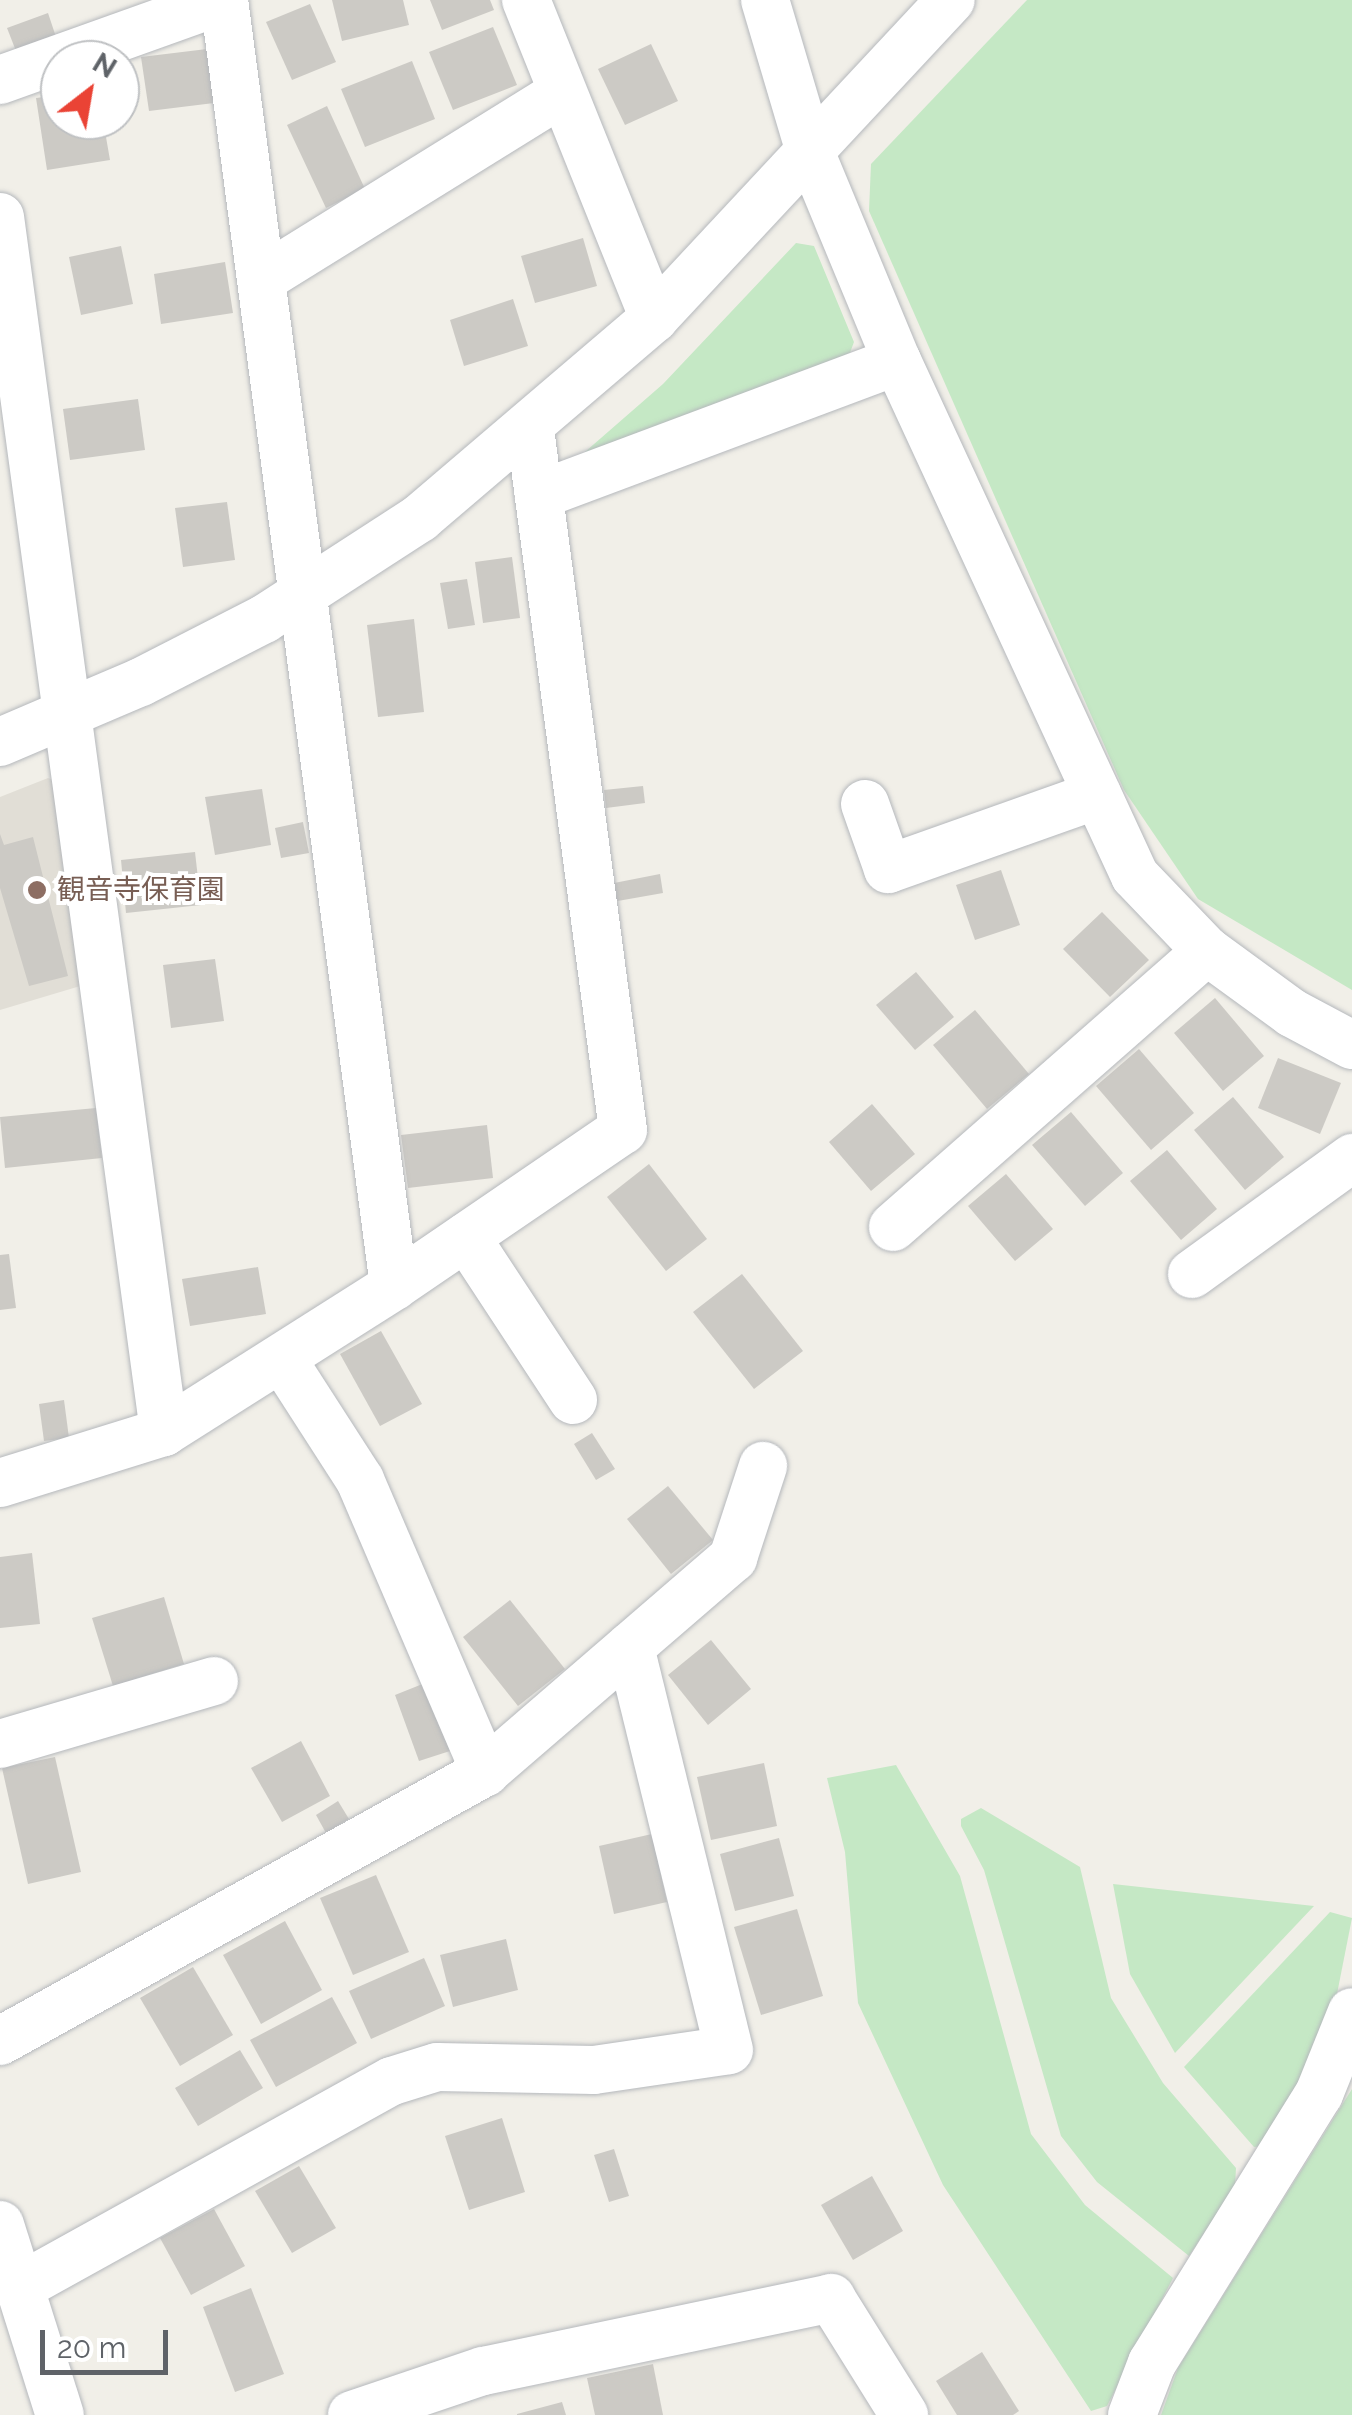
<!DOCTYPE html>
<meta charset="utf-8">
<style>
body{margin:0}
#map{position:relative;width:1352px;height:2415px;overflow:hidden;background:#f1efe8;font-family:Raleway,"Noto Sans JP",sans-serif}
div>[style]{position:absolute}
.education>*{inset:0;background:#e1ded6}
.green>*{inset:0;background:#c5e8c5}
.building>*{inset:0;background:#cccac5}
.roads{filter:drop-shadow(0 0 2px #b5b8bc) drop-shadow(0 0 2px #b5b8bc)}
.minor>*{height:48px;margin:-24px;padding:0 24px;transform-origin:24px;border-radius:24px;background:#fff}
.dots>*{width:28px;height:28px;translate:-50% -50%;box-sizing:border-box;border:5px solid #fff;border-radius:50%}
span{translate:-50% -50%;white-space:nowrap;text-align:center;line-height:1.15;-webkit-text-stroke:8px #fff;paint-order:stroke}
.education-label{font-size:28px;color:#785e54}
.left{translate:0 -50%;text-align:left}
.north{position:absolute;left:40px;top:40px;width:100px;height:100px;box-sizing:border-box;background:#fff;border:2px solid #bfc1c3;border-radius:50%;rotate:31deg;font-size:28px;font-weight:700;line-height:40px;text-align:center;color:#5f6368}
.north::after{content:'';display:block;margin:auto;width:35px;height:45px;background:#ea4335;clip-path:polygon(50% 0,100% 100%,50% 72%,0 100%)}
.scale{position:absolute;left:40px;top:2330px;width:128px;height:45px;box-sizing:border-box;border:5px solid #5f6368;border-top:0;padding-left:12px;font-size:30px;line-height:35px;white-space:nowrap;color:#5f6368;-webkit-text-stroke:8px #fff;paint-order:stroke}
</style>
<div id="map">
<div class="education">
<div style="clip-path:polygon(48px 778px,61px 783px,87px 984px,0 1010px,0 797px)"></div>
</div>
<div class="green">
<div style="clip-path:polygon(1027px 0,1352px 0,1352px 990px,1198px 899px,1124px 790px,869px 211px,871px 164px)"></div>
<div style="clip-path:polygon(796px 243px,814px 246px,854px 342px,845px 366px,570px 465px,663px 384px)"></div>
<div style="clip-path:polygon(896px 1765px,960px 1876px,1031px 2134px,1085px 2205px,1173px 2278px,1107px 2406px,1091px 2411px,943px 2185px,858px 2003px,845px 1852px,827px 1778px)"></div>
<div style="clip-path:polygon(981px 1808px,1080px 1867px,1111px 1998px,1163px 2083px,1236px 2168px,1235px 2186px,1189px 2256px,1097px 2182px,1061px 2136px,984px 1870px,961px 1826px,961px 1819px)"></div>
<div style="clip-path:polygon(1113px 1884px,1314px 1906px,1175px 2053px,1130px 1974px)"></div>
<div style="clip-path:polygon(1330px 1912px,1352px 1918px,1332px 2019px,1263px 2146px,1254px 2147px,1184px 2067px)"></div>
<div style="clip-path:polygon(1352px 2089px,1352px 2415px,1161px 2415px,1178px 2368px)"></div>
</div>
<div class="building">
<div style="clip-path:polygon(332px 0,403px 0,409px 25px,342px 41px)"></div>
<div style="clip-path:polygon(430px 0,490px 0,494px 10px,442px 30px)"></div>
<div style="clip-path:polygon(310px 4px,336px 62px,292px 80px,266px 22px)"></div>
<div style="clip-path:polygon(48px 13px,56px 37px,16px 51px,7px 28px)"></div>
<div style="clip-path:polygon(493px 27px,517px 85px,453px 110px,429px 52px)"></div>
<div style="clip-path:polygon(651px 44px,678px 101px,625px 125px,598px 69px)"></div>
<div style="clip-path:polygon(207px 49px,214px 103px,149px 111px,141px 57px)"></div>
<div style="clip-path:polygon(412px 61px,435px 119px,365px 147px,341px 89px)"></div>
<div style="clip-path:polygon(60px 95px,60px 120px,103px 120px,110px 160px,47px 170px,36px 98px)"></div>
<div style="clip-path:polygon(327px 106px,365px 189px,326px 208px,287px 125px)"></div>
<div style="clip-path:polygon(583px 238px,597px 286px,535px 303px,521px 256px)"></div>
<div style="clip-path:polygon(121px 246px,133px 304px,81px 315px,69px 257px)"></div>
<div style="clip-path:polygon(225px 262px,233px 313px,161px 324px,154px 274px)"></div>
<div style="clip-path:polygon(513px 299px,528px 346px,464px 366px,450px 320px)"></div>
<div style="clip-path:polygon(138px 399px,145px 450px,70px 460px,63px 409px)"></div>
<div style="clip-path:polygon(227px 502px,235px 560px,183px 567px,175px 508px)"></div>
<div style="clip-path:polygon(512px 557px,520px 618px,483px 623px,475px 562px)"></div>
<div style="clip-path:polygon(467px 579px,475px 625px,448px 629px,440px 583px)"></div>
<div style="clip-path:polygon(414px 619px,424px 712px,378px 717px,367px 625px)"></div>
<div style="clip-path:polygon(643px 786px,645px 803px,606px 808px,604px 790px)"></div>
<div style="clip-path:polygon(262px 789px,271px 845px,215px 855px,205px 797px)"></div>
<div style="clip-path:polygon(303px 822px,309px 853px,281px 858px,275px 828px)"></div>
<div style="clip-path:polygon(0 834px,4px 845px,33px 837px,68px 976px,29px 986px,0 888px)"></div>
<div style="clip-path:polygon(195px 852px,201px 905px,126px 913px,121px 860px)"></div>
<div style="clip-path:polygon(1001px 870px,1020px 925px,975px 940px,956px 885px)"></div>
<div style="clip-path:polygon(660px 874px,663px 893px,612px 902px,609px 884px)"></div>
<div style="clip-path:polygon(1102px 912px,1149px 960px,1110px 997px,1063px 949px)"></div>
<div style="clip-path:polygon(215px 959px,224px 1021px,171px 1028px,163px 965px)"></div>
<div style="clip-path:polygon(916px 972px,954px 1017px,915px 1050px,876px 1005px)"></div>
<div style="clip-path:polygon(1215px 998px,1264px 1056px,1223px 1091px,1174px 1033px)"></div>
<div style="clip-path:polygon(975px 1010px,1029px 1074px,987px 1109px,933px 1045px)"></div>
<div style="clip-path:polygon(1139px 1049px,1194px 1113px,1151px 1150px,1096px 1086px)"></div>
<div style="clip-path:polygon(1278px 1058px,1341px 1083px,1320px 1134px,1258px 1108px)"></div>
<div style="clip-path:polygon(1233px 1097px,1284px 1157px,1245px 1190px,1194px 1130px)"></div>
<div style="clip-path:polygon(872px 1104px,915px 1154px,871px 1191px,829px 1142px)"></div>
<div style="clip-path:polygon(96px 1108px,102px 1158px,5px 1168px,0 1117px)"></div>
<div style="clip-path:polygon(1071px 1112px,1123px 1173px,1085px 1206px,1032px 1145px)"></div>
<div style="clip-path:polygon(487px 1125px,493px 1178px,408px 1188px,401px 1135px)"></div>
<div style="clip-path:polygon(1167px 1150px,1217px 1209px,1181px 1240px,1130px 1181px)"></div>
<div style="clip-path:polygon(649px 1164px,707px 1239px,666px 1271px,607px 1197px)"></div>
<div style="clip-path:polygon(1006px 1174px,1053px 1229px,1015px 1261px,968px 1206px)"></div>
<div style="clip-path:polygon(9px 1254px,16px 1308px,0 1310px,0 1255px)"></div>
<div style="clip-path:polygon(258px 1267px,266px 1314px,190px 1326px,182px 1279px)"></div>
<div style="clip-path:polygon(742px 1274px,803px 1351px,754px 1389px,693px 1312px)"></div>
<div style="clip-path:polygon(381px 1331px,422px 1404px,380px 1426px,340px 1354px)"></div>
<div style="clip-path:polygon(64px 1400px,69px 1438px,44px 1441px,39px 1404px)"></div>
<div style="clip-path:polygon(592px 1433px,615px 1469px,596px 1480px,574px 1444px)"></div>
<div style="clip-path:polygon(668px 1486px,713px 1540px,671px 1574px,627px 1519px)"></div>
<div style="clip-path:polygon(32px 1553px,40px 1624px,0 1628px,0 1557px)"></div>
<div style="clip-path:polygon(164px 1597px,184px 1664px,113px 1686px,92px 1618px)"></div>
<div style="clip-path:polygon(510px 1600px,565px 1669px,518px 1706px,463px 1637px)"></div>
<div style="clip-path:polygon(711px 1640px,751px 1689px,708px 1725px,668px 1675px)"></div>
<div style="clip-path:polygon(425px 1683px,450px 1751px,419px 1761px,395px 1695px)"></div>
<div style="clip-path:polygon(301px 1741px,330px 1796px,282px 1822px,251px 1768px)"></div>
<div style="clip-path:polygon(55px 1757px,81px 1872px,28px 1884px,2px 1768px)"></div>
<div style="clip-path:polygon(764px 1763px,777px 1826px,711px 1840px,697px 1777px)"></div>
<div style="clip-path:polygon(338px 1801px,349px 1819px,326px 1833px,316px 1815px)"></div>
<div style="clip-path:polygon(652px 1834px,667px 1902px,614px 1914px,599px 1846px)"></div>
<div style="clip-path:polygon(779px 1838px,794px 1896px,735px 1911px,720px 1854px)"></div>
<div style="clip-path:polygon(376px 1875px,409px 1952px,353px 1975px,320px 1898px)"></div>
<div style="clip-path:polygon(797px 1909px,823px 1996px,761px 2015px,734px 1927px)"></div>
<div style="clip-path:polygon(285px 1921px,322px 1990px,261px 2024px,223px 1955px)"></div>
<div style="clip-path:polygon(506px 1939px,518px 1990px,453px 2007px,440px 1955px)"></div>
<div style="clip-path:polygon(424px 1958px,445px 2006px,371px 2039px,349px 1991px)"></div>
<div style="clip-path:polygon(193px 1967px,233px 2035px,180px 2066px,140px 1998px)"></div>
<div style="clip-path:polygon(332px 1997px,357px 2043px,276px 2087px,250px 2040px)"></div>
<div style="clip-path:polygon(240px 2050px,263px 2088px,198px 2126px,175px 2088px)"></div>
<div style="clip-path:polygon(502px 2118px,525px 2192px,469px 2210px,445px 2136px)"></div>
<div style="clip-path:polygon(614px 2149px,629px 2196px,609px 2202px,594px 2155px)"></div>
<div style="clip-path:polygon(299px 2166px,336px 2228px,292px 2253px,255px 2191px)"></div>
<div style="clip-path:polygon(872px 2176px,903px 2231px,853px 2260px,821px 2205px)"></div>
<div style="clip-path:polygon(214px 2209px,245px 2266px,191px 2295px,160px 2238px)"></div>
<div style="clip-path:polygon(251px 2288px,284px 2374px,235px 2392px,203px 2307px)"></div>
<div style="clip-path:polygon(982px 2352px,1019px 2411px,1013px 2415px,957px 2415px,936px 2381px)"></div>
<div style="clip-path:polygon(653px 2364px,663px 2415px,595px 2415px,587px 2378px)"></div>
<div style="clip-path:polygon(562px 2402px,566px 2415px,517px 2415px,517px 2414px)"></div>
</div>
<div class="roads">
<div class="minor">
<div style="left:526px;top:0;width:343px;rotate:68.1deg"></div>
<div style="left:765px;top:0;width:155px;rotate:73.5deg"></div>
<div style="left:809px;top:149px;width:230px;rotate:67.5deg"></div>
<div style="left:897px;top:361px;width:567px;rotate:65.2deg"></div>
<div style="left:1135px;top:876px;width:104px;rotate:46.2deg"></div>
<div style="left:1207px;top:951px;width:105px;rotate:36.1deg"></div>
<div style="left:1292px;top:1013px;width:68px;rotate:28.1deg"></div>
<div style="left:0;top:80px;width:238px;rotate:-19.7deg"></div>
<div style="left:0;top:217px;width:1226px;rotate:82.31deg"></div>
<div style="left:265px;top:277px;width:349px;rotate:-31.8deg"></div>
<div style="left:539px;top:495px;width:382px;rotate:-20.5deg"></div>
<div style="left:0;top:742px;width:153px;rotate:-23.1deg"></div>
<div style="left:141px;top:682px;width:138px;rotate:-27.1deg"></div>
<div style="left:264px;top:619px;width:186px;rotate:-32.9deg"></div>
<div style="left:420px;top:518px;width:308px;rotate:-40.5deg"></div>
<div style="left:654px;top:318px;width:435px;rotate:-47deg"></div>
<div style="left:865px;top:804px;width:69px;rotate:70.5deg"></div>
<div style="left:888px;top:869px;width:222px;rotate:-19.5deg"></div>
<div style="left:893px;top:1227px;width:418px;rotate:-41.3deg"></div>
<div style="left:466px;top:1237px;width:195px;rotate:56.7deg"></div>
<div style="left:1192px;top:1274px;width:198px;rotate:-35.9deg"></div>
<div style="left:394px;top:1286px;width:277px;rotate:-34.3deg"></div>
<div style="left:623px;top:1130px;width:707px;rotate:-97.56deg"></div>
<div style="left:282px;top:1359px;width:144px;rotate:57.2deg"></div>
<div style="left:360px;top:1480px;width:318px;rotate:66.8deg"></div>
<div style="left:0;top:1483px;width:172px;rotate:-17.3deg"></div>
<div style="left:164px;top:1432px;width:272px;rotate:-32.4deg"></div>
<div style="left:394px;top:1286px;width:1297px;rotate:-97.53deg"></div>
<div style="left:0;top:1744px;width:223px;rotate:-16.4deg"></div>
<div style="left:0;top:2041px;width:555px;rotate:-29.01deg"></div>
<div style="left:485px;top:1772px;width:328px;rotate:-40.8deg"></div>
<div style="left:733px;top:1558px;width:97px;rotate:-71.9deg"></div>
<div style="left:0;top:2225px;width:199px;rotate:72.5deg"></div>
<div style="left:18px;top:2288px;width:427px;rotate:-29deg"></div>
<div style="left:392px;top:2081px;width:47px;rotate:-17.3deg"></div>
<div style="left:437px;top:2067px;width:157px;rotate:1.1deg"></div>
<div style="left:594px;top:2070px;width:136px;rotate:-8.4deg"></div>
<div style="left:729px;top:2050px;width:415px;rotate:-103.8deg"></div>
<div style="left:352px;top:2415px;width:138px;rotate:-18.6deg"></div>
<div style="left:483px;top:2371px;width:356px;rotate:-11.8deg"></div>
<div style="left:831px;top:2298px;width:138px;rotate:58deg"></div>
<div style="left:1132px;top:2415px;width:56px;rotate:-69deg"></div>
<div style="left:1152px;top:2363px;width:317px;rotate:-58.2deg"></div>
<div style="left:1319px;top:2094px;width:88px;rotate:-68.1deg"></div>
</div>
</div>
<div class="dots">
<div style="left:37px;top:890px;background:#8d6e63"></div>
</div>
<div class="education-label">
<span class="left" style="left:57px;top:890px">観音寺保育園</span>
</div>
<div class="north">N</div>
<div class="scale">20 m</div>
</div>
